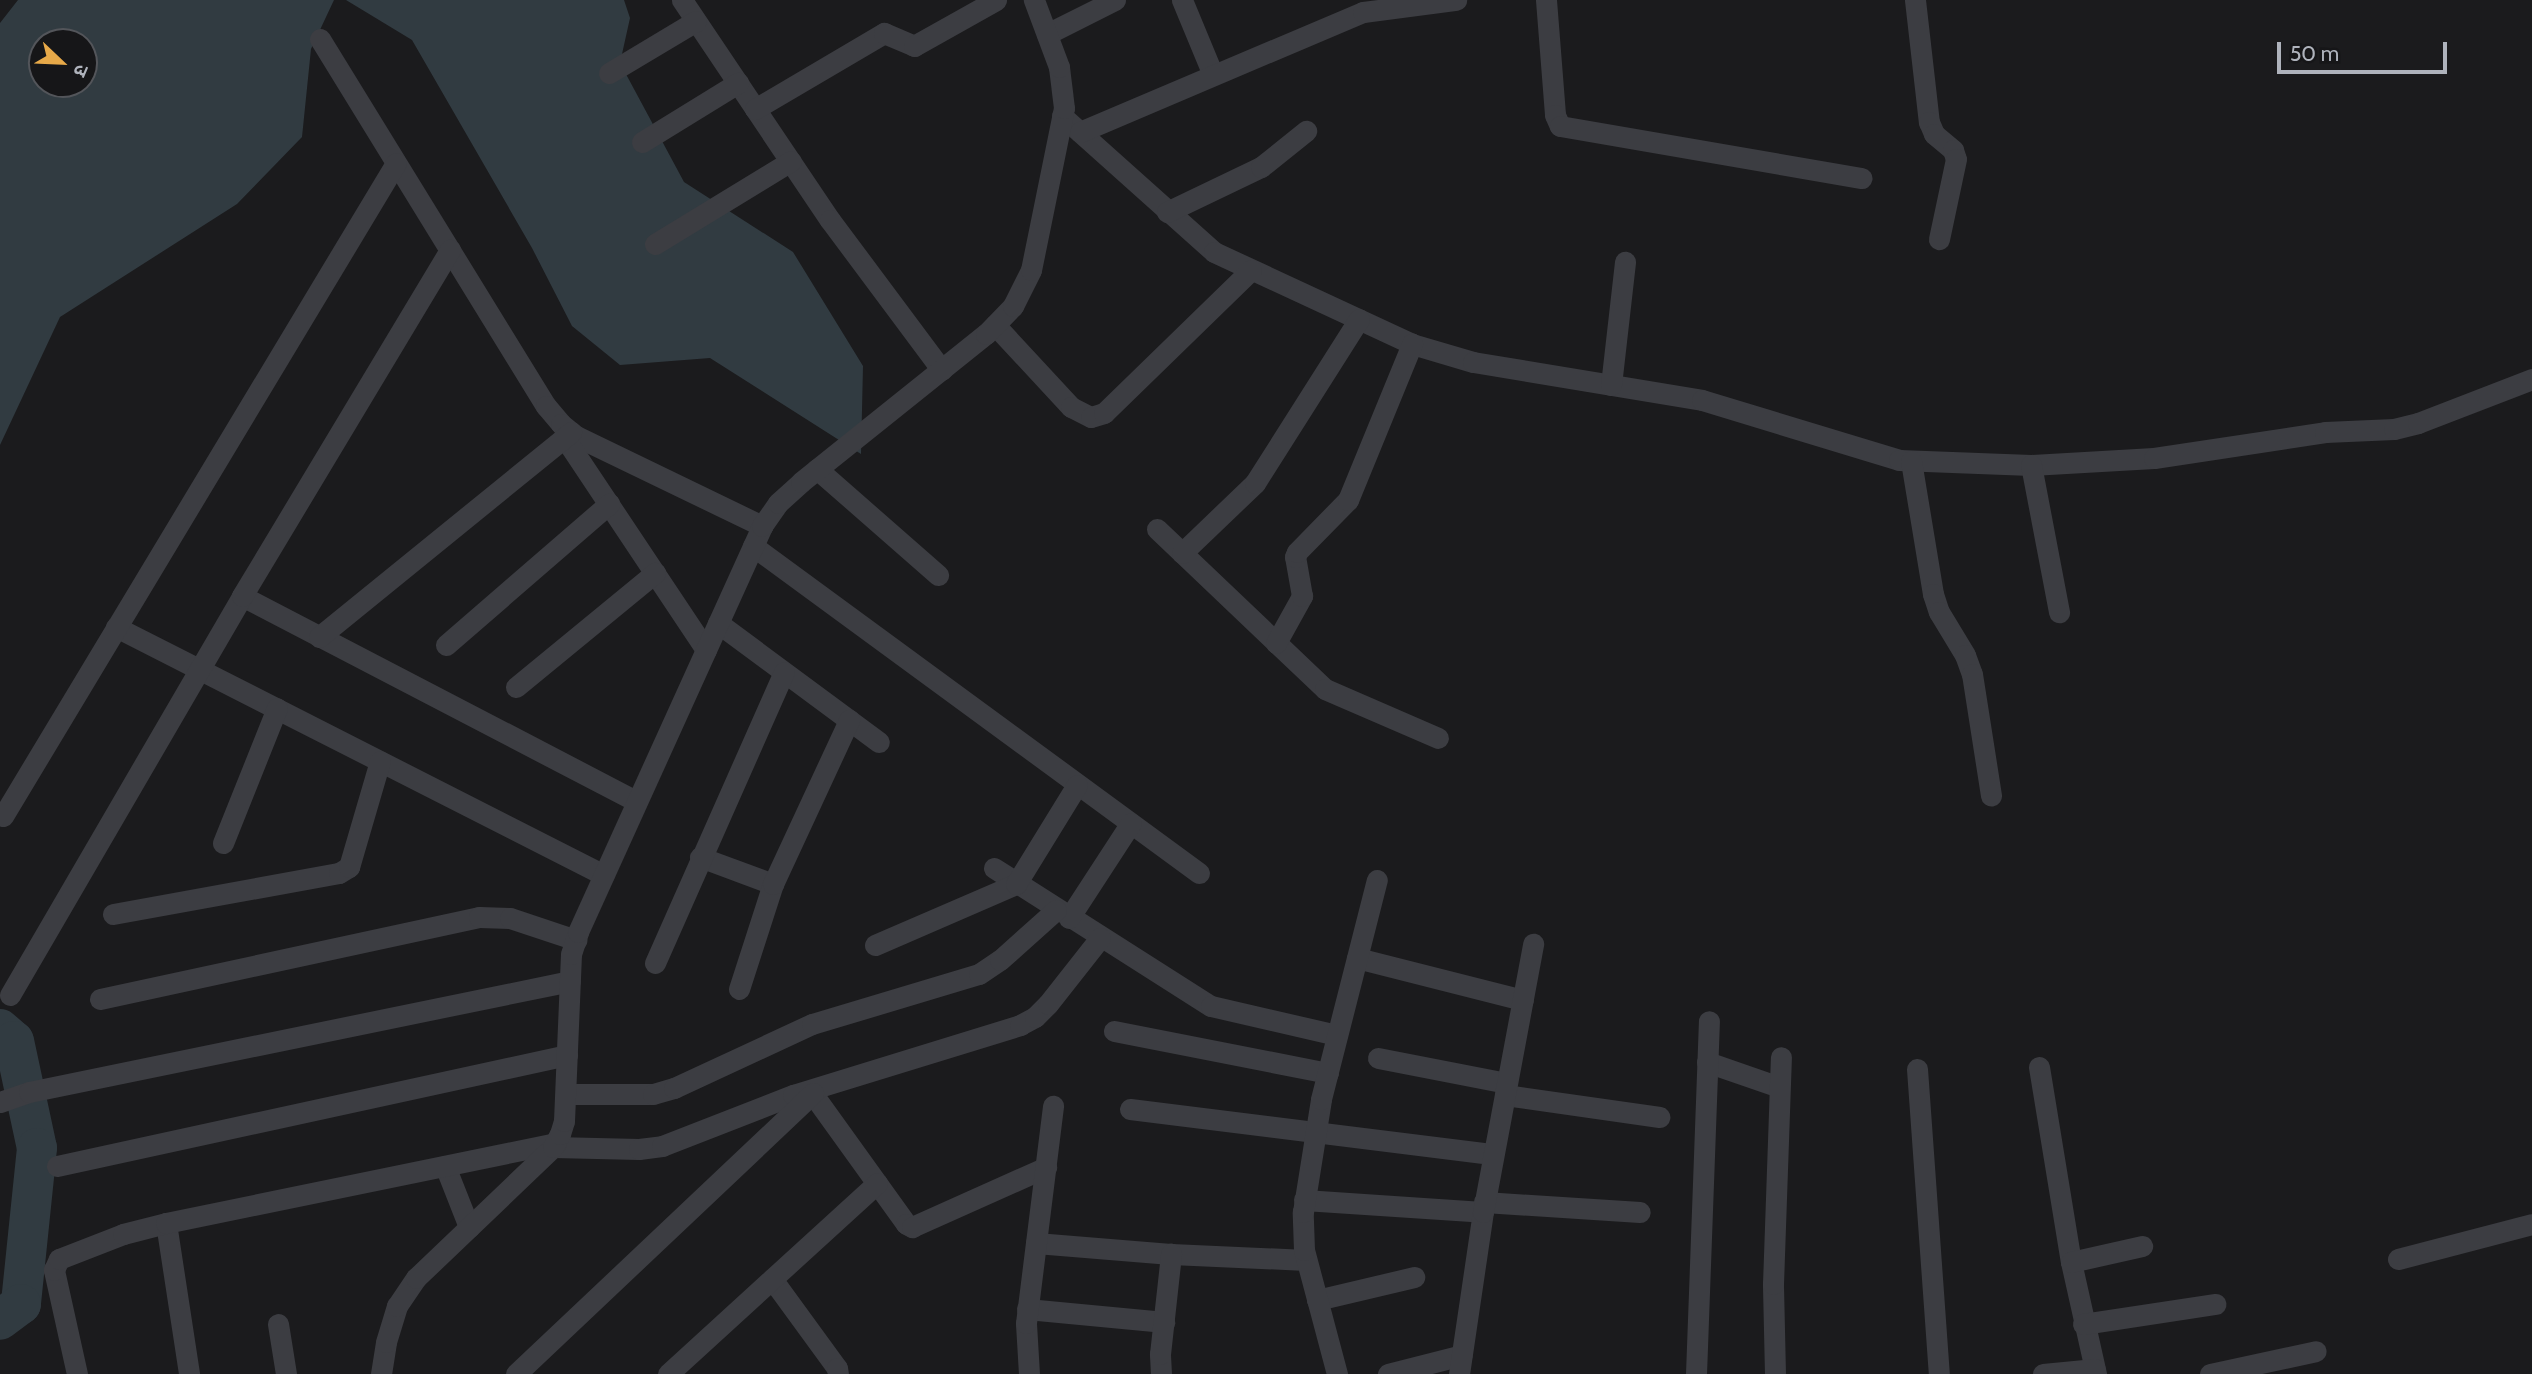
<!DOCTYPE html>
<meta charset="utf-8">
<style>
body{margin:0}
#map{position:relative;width:2532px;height:1374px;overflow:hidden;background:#1b1b1d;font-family:Cabin,"Noto Sans Devanagari",sans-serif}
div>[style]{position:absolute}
.water>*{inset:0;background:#313b41}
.river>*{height:40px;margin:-20px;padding:0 20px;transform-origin:20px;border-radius:20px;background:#313b41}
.street>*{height:21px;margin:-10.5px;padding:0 10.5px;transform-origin:10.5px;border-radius:10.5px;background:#3c3d42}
span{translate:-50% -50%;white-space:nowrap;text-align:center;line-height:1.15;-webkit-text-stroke:5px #161618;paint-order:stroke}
.north{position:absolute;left:28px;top:28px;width:70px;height:70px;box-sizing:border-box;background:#161618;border:2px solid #53555a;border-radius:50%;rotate:113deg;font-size:19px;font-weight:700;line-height:28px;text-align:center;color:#afb3bc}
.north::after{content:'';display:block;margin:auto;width:24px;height:32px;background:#e7a949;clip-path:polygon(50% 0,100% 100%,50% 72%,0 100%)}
.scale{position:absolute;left:2277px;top:42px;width:170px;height:32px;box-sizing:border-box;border:4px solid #afb3bc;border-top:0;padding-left:9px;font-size:21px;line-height:24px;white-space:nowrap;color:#afb3bc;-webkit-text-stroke:5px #161618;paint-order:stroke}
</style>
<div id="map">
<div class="water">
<div style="clip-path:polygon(evenodd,18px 0,334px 0,311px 49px,302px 137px,237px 204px,60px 317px,0 445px,0 23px,18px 0,42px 42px,84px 42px,84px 84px,42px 84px,42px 42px)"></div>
<div style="clip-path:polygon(346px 0,624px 0,630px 18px,620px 63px,684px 182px,793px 252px,863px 366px,861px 454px,710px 358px,620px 365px,572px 326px,532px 248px,412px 40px)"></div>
</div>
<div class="river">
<div style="left:0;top:1029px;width:18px;rotate:41deg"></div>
<div style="left:14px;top:1041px;width:109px;rotate:77.9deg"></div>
<div style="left:37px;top:1148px;width:157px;rotate:95.9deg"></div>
<div style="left:21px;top:1304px;width:26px;rotate:143deg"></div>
</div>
<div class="street">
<div style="left:682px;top:0;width:265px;rotate:56.1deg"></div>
<div style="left:830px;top:220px;width:187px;rotate:53.3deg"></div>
<div style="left:1182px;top:0;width:81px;rotate:67.5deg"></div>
<div style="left:1546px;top:0;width:115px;rotate:85.5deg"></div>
<div style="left:1555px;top:115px;width:12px;rotate:66deg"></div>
<div style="left:1560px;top:126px;width:306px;rotate:9.8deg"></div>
<div style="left:1915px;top:0;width:123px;rotate:83.5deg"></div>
<div style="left:1929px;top:122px;width:13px;rotate:67deg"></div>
<div style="left:1934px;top:134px;width:25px;rotate:40deg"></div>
<div style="left:1953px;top:150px;width:9px;rotate:72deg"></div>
<div style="left:1956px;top:159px;width:82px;rotate:102deg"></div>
<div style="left:1047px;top:34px;width:76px;rotate:-26.6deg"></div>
<div style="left:320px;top:39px;width:431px;rotate:58.4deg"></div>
<div style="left:546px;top:406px;width:23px;rotate:50deg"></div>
<div style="left:561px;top:424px;width:19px;rotate:39deg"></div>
<div style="left:576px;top:436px;width:207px;rotate:25.8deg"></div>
<div style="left:609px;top:73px;width:101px;rotate:-30.9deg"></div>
<div style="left:755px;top:109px;width:150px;rotate:-30.5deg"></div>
<div style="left:884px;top:33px;width:33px;rotate:23deg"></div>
<div style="left:914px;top:46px;width:94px;rotate:-29.3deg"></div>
<div style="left:1062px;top:116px;width:204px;rotate:41.8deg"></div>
<div style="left:1214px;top:252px;width:218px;rotate:24.9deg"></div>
<div style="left:1412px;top:344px;width:64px;rotate:16.4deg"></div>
<div style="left:1473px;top:362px;width:232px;rotate:9.4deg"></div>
<div style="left:1702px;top:400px;width:206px;rotate:16.9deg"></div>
<div style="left:1899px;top:460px;width:132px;rotate:2.2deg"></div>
<div style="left:2031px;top:465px;width:123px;rotate:-3.3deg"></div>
<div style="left:2154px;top:458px;width:173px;rotate:-8.6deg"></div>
<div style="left:2325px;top:432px;width:69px;rotate:-2.5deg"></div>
<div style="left:2394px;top:429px;width:25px;rotate:-14deg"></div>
<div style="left:2418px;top:423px;width:122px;rotate:-21.1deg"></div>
<div style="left:1080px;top:132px;width:307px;rotate:-23deg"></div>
<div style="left:1363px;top:12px;width:94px;rotate:-7.4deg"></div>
<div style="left:642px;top:142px;width:113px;rotate:-31.6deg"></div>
<div style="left:1167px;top:212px;width:104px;rotate:-25.6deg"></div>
<div style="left:1261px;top:167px;width:58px;rotate:-38.7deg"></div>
<div style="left:655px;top:244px;width:159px;rotate:-31.4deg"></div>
<div style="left:995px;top:325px;width:112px;rotate:47.2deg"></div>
<div style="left:1071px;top:407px;width:22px;rotate:27deg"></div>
<div style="left:1091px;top:417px;width:14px;rotate:-17deg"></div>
<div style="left:1104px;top:413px;width:205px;rotate:-44.2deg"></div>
<div style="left:1611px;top:385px;width:124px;rotate:-83.5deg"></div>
<div style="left:564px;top:437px;width:256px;rotate:56.3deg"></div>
<div style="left:1911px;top:461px;width:135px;rotate:80.6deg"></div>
<div style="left:1933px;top:594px;width:19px;rotate:72deg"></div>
<div style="left:1939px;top:612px;width:50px;rotate:58.8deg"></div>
<div style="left:1965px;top:655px;width:20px;rotate:70deg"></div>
<div style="left:1972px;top:674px;width:123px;rotate:81.1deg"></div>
<div style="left:2031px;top:465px;width:150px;rotate:79.2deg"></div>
<div style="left:817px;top:469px;width:161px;rotate:41.2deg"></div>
<div style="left:1157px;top:529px;width:232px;rotate:43.6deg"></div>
<div style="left:1325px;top:689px;width:123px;rotate:23.4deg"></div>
<div style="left:753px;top:546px;width:553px;rotate:36.25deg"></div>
<div style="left:1182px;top:553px;width:101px;rotate:-43.8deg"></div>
<div style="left:1255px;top:483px;width:194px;rotate:-57.6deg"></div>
<div style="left:242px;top:596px;width:445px;rotate:27.5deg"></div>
<div style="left:718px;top:623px;width:200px;rotate:36.5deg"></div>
<div style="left:116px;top:627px;width:547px;rotate:26.94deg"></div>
<div style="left:319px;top:637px;width:325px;rotate:-39.1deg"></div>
<div style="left:1276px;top:643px;width:54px;rotate:-61deg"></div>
<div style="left:1302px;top:596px;width:40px;rotate:-100deg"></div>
<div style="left:1295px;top:557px;width:5px;rotate:-68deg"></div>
<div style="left:1297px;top:552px;width:73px;rotate:-45.6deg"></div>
<div style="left:1348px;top:500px;width:169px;rotate:-67.7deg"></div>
<div style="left:446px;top:645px;width:216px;rotate:-40.9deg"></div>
<div style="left:516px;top:687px;width:180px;rotate:-39.4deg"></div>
<div style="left:3px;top:816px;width:762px;rotate:-58.96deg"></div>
<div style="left:223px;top:843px;width:145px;rotate:-68.2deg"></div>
<div style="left:700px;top:857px;width:78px;rotate:20.3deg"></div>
<div style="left:994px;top:868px;width:257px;rotate:32.5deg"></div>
<div style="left:1211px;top:1006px;width:129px;rotate:13deg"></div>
<div style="left:113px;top:914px;width:230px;rotate:-10.3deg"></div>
<div style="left:339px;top:873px;width:12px;rotate:-31deg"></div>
<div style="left:349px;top:867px;width:110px;rotate:-73.7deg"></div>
<div style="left:1069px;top:918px;width:113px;rotate:-56.9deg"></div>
<div style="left:875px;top:945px;width:154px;rotate:-23.4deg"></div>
<div style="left:1016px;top:884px;width:116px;rotate:-58.4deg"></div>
<div style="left:1357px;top:958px;width:171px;rotate:14.2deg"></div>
<div style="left:655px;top:963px;width:318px;rotate:-66.1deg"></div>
<div style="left:739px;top:989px;width:110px;rotate:-72.1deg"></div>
<div style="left:773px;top:884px;width:181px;rotate:-65.1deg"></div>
<div style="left:10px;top:995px;width:462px;rotate:-59.8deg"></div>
<div style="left:242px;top:596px;width:404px;rotate:-59deg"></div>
<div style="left:100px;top:999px;width:388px;rotate:-12.2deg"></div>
<div style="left:479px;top:917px;width:31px;rotate:2deg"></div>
<div style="left:510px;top:918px;width:70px;rotate:18.4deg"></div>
<div style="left:1114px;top:1031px;width:218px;rotate:11.1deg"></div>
<div style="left:1378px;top:1058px;width:131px;rotate:11deg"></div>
<div style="left:1707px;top:1062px;width:76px;rotate:19.1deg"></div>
<div style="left:2039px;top:1067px;width:198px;rotate:80.7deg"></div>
<div style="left:2071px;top:1262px;width:115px;rotate:77.4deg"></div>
<div style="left:1917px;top:1069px;width:306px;rotate:85.9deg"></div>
<div style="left:812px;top:1093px;width:161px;rotate:54.3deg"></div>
<div style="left:906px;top:1224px;width:7px;rotate:27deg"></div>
<div style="left:912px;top:1227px;width:147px;rotate:-24.1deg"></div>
<div style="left:566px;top:1094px;width:87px"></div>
<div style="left:653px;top:1094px;width:22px;rotate:-16deg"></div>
<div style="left:674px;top:1088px;width:152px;rotate:-24.9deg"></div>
<div style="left:812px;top:1024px;width:174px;rotate:-16.7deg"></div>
<div style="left:979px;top:974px;width:25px;rotate:-34deg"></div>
<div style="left:1000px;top:960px;width:75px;rotate:-41.8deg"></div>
<div style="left:1505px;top:1095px;width:156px;rotate:8.1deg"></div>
<div style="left:0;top:1102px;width:31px;rotate:-19deg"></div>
<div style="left:29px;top:1092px;width:552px;rotate:-11.59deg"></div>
<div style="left:1130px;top:1109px;width:366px;rotate:7.1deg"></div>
<div style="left:553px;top:1147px;width:86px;rotate:1.3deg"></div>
<div style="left:639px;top:1149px;width:23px;rotate:-7deg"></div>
<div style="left:662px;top:1146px;width:141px;rotate:-21.3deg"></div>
<div style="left:793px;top:1095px;width:238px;rotate:-17.1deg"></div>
<div style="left:1020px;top:1025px;width:17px;rotate:-28deg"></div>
<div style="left:1035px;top:1017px;width:18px;rotate:-45deg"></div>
<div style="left:1048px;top:1004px;width:84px;rotate:-51.8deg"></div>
<div style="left:57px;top:1166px;width:522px;rotate:-12.28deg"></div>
<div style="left:445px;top:1166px;width:66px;rotate:68.5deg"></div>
<div style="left:1304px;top:1200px;width:179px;rotate:3.8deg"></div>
<div style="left:1484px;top:1202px;width:156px;rotate:3.7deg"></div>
<div style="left:166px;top:1223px;width:153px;rotate:81.3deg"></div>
<div style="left:1036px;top:1243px;width:135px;rotate:4.7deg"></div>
<div style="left:1171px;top:1254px;width:135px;rotate:2.5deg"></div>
<div style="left:2398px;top:1259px;width:138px;rotate:-14.6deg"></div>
<div style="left:2071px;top:1262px;width:73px;rotate:-12.7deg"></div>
<div style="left:772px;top:1279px;width:110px;rotate:53.9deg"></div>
<div style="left:837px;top:1368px;width:6px;rotate:81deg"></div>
<div style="left:1317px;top:1300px;width:100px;rotate:-13.3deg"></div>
<div style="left:1027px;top:1309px;width:138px;rotate:5.4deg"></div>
<div style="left:278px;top:1324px;width:51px;rotate:80.9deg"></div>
<div style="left:2083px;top:1324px;width:134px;rotate:-8.6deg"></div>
<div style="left:77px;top:1374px;width:107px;rotate:-102.5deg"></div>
<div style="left:54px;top:1270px;width:12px;rotate:-66deg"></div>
<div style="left:59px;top:1259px;width:69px;rotate:-21.3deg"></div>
<div style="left:123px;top:1234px;width:44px;rotate:-14.3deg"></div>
<div style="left:166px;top:1223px;width:398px;rotate:-11.6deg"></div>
<div style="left:381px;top:1374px;width:32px;rotate:-81deg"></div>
<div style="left:386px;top:1342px;width:38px;rotate:-73deg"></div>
<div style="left:397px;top:1306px;width:34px;rotate:-56deg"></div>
<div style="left:416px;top:1278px;width:190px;rotate:-43.7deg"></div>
<div style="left:553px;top:1147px;width:15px;rotate:-62deg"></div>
<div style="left:560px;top:1134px;width:14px;rotate:-73deg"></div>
<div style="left:564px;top:1121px;width:167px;rotate:-87.6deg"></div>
<div style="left:571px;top:954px;width:23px;rotate:-72deg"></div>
<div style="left:578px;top:932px;width:446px;rotate:-65.6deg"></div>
<div style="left:762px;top:526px;width:28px;rotate:-55deg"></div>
<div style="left:778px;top:503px;width:31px;rotate:-42deg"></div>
<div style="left:801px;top:482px;width:237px;rotate:-38.7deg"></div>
<div style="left:986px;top:334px;width:39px;rotate:-46deg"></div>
<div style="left:1013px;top:306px;width:40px;rotate:-63.4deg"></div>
<div style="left:1031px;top:270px;width:165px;rotate:-78.5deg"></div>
<div style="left:1064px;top:108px;width:41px;rotate:-97deg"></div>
<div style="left:1059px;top:67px;width:72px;rotate:-110.5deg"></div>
<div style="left:516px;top:1374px;width:409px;rotate:-43.4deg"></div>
<div style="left:668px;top:1374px;width:283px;rotate:-42.4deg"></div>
<div style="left:1029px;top:1374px;width:51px;rotate:-93.4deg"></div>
<div style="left:1026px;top:1323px;width:219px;rotate:-82.9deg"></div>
<div style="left:1161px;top:1374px;width:20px;rotate:-93deg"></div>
<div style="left:1160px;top:1354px;width:101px;rotate:-83.7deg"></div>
<div style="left:1337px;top:1374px;width:128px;rotate:-104.9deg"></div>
<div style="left:1304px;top:1250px;width:38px;rotate:-92deg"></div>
<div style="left:1303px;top:1212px;width:114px;rotate:-80.9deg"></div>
<div style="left:1321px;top:1099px;width:226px;rotate:-75.7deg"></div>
<div style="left:1388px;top:1374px;width:76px;rotate:-14.4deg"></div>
<div style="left:1459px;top:1374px;width:164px;rotate:-81.6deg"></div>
<div style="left:1483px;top:1212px;width:273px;rotate:-79.4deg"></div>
<div style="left:1696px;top:1374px;width:353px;rotate:-87.9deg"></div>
<div style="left:1775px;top:1374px;width:90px;rotate:-91.3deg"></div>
<div style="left:1773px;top:1284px;width:227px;rotate:-88deg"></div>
<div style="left:2043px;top:1374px;width:52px;rotate:-5.5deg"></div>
<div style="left:2210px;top:1374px;width:108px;rotate:-12.2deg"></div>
</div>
<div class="north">उ</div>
<div class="scale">50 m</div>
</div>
